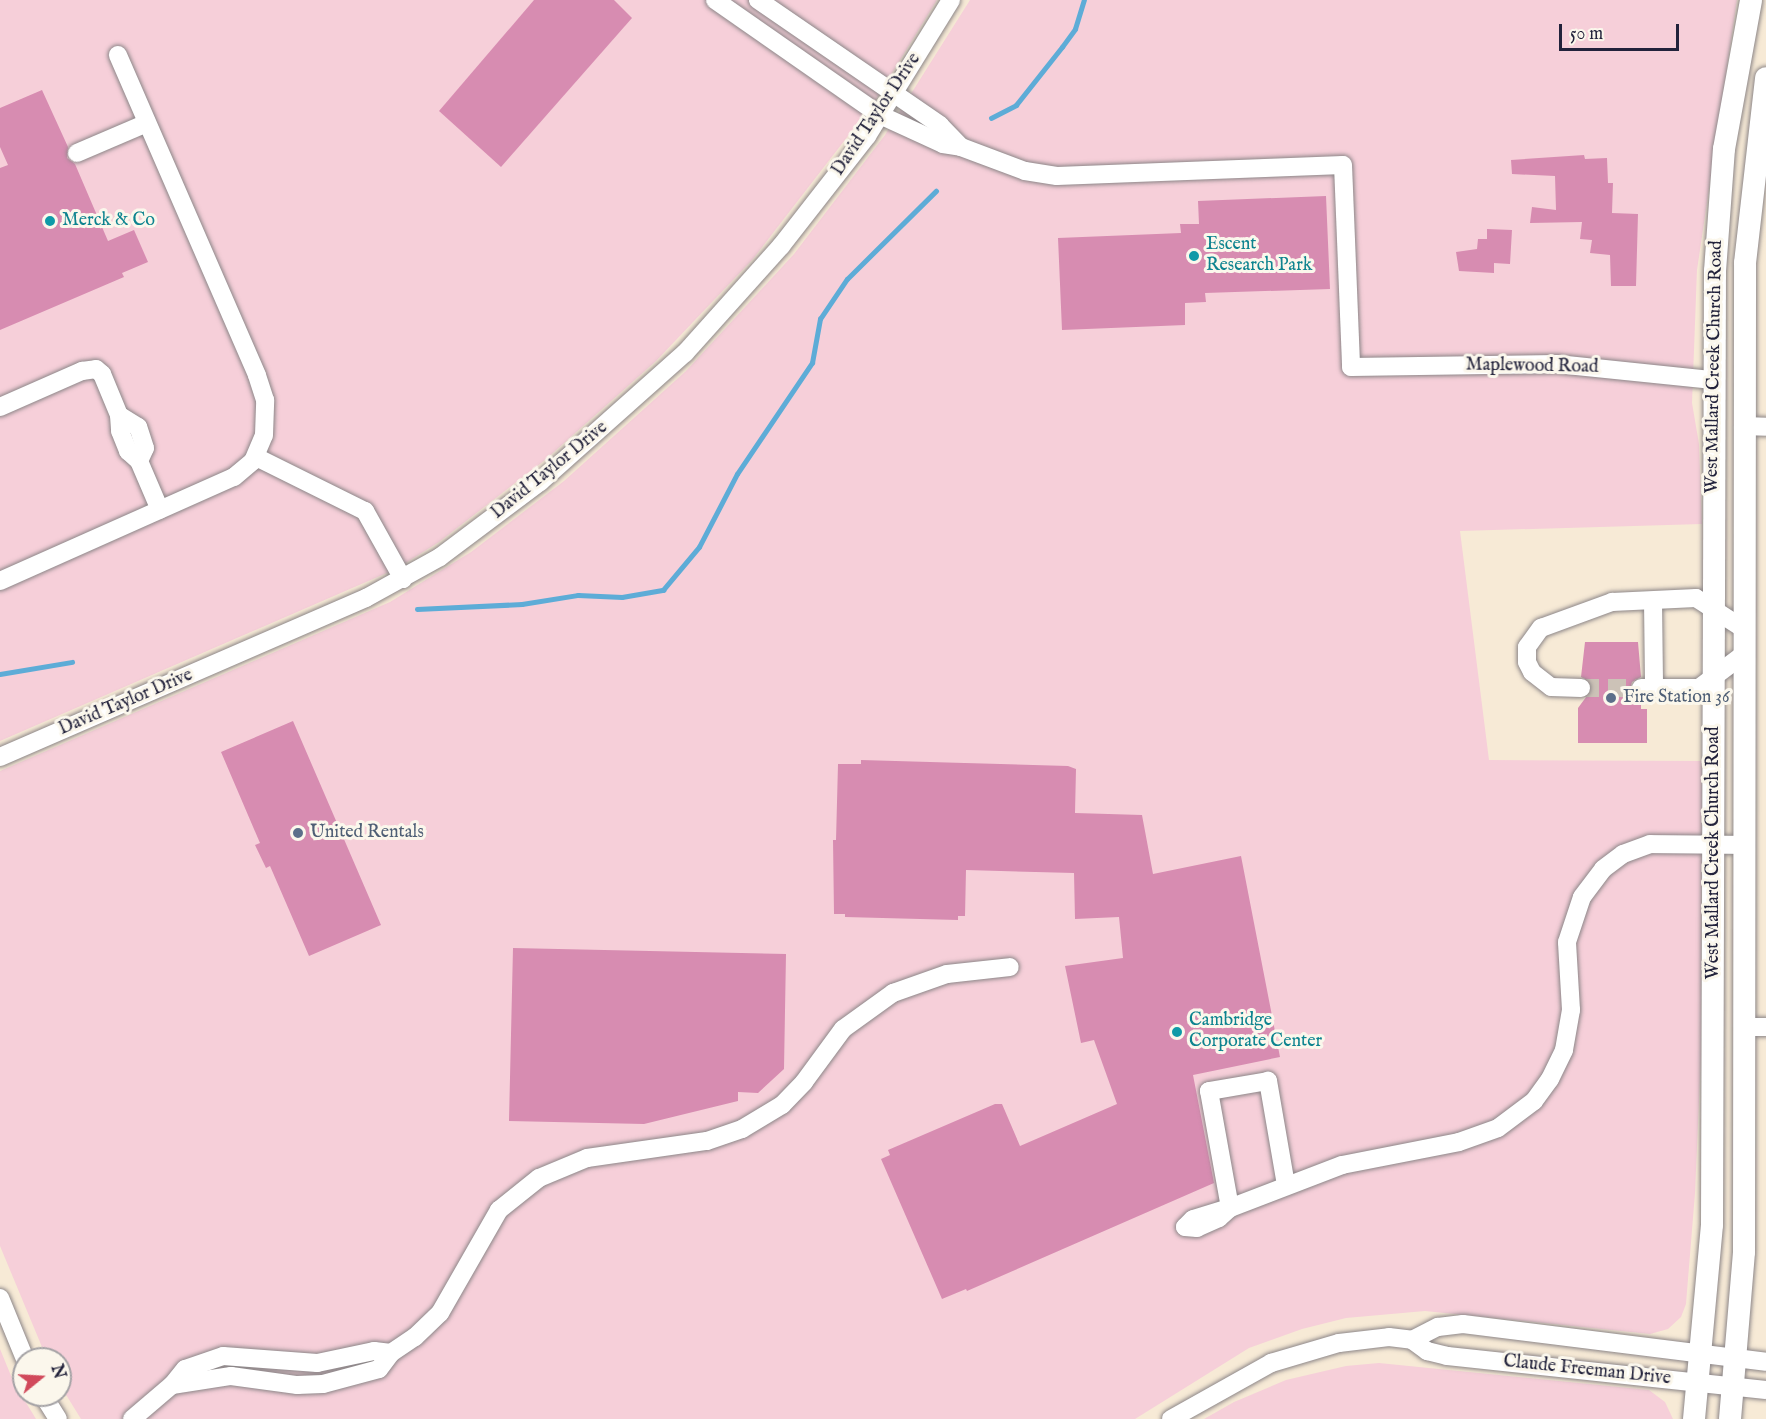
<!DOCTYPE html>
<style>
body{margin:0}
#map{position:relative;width:1766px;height:1419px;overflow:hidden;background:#f7ead6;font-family:"IM FELL English",serif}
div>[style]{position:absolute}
.built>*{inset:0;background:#f6cfd9}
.stream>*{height:4.5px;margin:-2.25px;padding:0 2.25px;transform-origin:2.25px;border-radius:2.25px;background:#5dacd7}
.building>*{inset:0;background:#d78cb1}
.minor-tunnel>*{height:18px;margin-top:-9px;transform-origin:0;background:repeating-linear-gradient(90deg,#ccc2b7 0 18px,transparent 0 27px)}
.roads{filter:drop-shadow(0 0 2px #8c8688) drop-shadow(0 0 2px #8c8688)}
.minor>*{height:18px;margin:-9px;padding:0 9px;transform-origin:9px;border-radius:9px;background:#fff}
.major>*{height:22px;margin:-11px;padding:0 11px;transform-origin:11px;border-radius:11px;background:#fff}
.dots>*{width:16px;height:16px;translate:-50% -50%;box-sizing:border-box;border:3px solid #fbf7ec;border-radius:50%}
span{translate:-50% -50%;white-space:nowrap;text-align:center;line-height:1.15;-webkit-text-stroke:6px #fbf7ec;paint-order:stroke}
.street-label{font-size:18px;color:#22223b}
.culture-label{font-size:18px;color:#0d838f}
.left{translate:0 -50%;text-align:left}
.service-label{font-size:18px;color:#4e5e75}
.north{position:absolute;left:12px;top:1347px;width:60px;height:60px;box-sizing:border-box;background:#fbf7ec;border:2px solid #a4a2a5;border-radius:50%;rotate:72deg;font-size:16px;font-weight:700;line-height:24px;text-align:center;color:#22223b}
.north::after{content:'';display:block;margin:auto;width:21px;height:27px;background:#d1495b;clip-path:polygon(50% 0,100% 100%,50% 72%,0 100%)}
.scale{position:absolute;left:1559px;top:24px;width:120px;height:27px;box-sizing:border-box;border:3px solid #22223b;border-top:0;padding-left:8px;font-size:18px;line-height:21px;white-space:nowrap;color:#22223b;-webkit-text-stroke:4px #fbf7ec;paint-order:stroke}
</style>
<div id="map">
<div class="built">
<div style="clip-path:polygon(0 0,937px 0,875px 101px,753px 259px,656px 361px,545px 460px,439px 542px,396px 569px,0 741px)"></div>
<div style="clip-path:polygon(970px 0,1737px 0,1697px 270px,1692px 403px,1699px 444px,1702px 524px,1460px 531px,1489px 760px,1702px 761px,1701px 1056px,1695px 1193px,1686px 1304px,1681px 1317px,1668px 1329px,1650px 1334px,1425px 1311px,1346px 1318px,1302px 1329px,1249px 1348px,1135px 1419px,81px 1419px,60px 1385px,60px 1359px,47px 1359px,0 1246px,0 771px,390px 602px,471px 552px,564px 481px,686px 371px,794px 254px,885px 135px)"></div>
<div style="clip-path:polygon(0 1349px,14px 1383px,36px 1419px,0 1419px)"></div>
<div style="clip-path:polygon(1379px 1363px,1649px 1390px,1665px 1402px,1673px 1419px,1204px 1419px,1234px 1402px,1286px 1380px,1346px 1366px)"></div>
</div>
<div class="stream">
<div style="left:991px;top:118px;width:28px;rotate:-27deg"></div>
<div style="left:1016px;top:105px;width:74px;rotate:-51.6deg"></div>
<div style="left:1062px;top:47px;width:22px;rotate:-54deg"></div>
<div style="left:1075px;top:29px;width:30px;rotate:-73deg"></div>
<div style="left:417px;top:609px;width:105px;rotate:-2.7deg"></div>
<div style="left:522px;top:604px;width:57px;rotate:-9.1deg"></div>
<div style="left:578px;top:595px;width:44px;rotate:2.6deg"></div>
<div style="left:622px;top:597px;width:42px;rotate:-9.7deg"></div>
<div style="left:663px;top:590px;width:56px;rotate:-50.1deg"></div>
<div style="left:699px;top:547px;width:82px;rotate:-62.5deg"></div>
<div style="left:737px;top:474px;width:134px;rotate:-56deg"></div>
<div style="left:812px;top:363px;width:45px;rotate:-79.7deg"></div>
<div style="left:820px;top:319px;width:48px;rotate:-56deg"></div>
<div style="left:847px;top:279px;width:125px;rotate:-44.7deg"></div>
<div style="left:0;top:674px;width:73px;rotate:-9.5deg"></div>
</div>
<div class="building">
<div style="clip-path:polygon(534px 0,614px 0,632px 18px,501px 167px,439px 111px)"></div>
<div style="clip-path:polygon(42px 90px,68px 147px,67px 158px,75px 164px,108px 241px,134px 230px,148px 262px,122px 273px,124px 277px,0 330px,0 168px,8px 165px,0 147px,0 108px)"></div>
<div style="clip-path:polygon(1584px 155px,1585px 159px,1607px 158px,1608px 183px,1613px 183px,1612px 213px,1638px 214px,1636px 286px,1611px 286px,1610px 255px,1590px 253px,1592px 240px,1580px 239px,1582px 222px,1530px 223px,1532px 207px,1556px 210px,1555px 176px,1512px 174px,1511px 160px)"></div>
<div style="clip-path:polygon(1326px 196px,1330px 289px,1205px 293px,1206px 302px,1185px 303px,1185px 325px,1062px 330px,1058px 238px,1181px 233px,1180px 224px,1199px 224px,1198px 201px)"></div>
<div style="clip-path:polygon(1487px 229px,1512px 230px,1510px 264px,1494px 263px,1494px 273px,1459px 271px,1456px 252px,1477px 249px,1478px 239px,1487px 239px)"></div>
<div style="clip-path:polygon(1585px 642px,1638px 642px,1641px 677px,1632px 682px,1630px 689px,1641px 699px,1641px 709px,1647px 709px,1647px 743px,1578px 743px,1578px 708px,1592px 689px,1591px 682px,1581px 677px)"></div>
<div style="clip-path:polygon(293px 721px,381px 925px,309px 956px,270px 866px,266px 868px,255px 845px,260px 843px,221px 752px)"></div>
<div style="clip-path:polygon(861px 760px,1068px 766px,1076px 769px,1075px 813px,1142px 815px,1153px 874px,1241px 856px,1280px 1057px,1193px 1075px,1214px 1183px,967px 1291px,966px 1289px,942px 1299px,881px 1159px,890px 1155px,888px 1150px,995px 1104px,1002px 1104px,1020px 1146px,1117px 1104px,1094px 1040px,1081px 1043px,1065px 966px,1123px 958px,1119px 917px,1075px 919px,1074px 873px,966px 870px,965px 916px,958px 916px,958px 920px,845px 917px,845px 914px,834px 914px,833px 840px,836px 840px,838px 764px,861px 764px)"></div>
<div style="clip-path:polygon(513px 948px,786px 954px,784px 1069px,758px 1093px,738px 1092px,738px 1101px,644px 1124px,509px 1121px)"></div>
</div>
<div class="minor-tunnel">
<div style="left:1581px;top:688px;width:60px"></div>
</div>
<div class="roads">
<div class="minor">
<div style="left:715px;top:0;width:201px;rotate:34.9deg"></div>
<div style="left:880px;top:115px;width:69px;rotate:24.7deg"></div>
<div style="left:943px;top:144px;width:18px;rotate:9deg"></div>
<div style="left:961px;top:147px;width:30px;rotate:-134deg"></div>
<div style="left:940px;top:125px;width:221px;rotate:-145.5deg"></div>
<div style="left:961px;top:147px;width:68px;rotate:20.6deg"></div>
<div style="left:1025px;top:171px;width:32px;rotate:9deg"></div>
<div style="left:1057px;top:176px;width:286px;rotate:-2.2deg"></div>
<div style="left:1343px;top:165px;width:202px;rotate:87.7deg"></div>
<div style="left:1351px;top:367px;width:206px;rotate:-0.8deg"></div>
<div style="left:1557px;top:364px;width:157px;rotate:5.9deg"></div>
<div style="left:77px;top:153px;width:76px;rotate:-23.2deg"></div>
<div style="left:0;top:407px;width:90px;rotate:-23.7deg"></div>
<div style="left:82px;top:371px;width:14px;rotate:-8deg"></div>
<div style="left:96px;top:369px;width:8px;rotate:40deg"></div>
<div style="left:102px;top:374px;width:44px;rotate:67.5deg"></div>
<div style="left:119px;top:415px;width:16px;rotate:86deg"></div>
<div style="left:120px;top:431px;width:22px;rotate:68deg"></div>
<div style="left:128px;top:451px;width:15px;rotate:42deg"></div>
<div style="left:139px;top:461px;width:14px;rotate:-65deg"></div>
<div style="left:145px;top:448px;width:22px;rotate:-108deg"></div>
<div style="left:138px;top:427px;width:22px;rotate:-148deg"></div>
<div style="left:1743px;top:426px;width:23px;rotate:2deg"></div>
<div style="left:256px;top:457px;width:122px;rotate:26.4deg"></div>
<div style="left:365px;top:511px;width:78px;rotate:60.8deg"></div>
<div style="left:139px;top:461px;width:53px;rotate:66.8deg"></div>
<div style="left:0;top:581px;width:256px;rotate:-24deg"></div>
<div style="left:234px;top:477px;width:25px;rotate:-40deg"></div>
<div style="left:253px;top:461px;width:28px;rotate:-67deg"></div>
<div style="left:264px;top:435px;width:35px;rotate:-88deg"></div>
<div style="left:265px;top:400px;width:26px;rotate:-108deg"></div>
<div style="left:257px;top:375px;width:349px;rotate:-113.5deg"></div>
<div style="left:1653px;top:601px;width:87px;rotate:89.3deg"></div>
<div style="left:1581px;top:688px;width:30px;rotate:-178deg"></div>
<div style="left:1551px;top:687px;width:24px;rotate:-142deg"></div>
<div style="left:1532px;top:672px;width:11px;rotate:-117deg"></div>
<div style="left:1527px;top:662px;width:15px;rotate:-90deg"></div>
<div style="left:1527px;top:647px;width:24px;rotate:-54deg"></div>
<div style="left:1541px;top:628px;width:76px;rotate:-20.1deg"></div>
<div style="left:1612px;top:602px;width:84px;rotate:-2.7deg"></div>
<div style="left:1696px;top:598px;width:57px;rotate:32.9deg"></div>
<div style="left:1641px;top:688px;width:58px"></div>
<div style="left:1699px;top:688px;width:56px;rotate:-37.1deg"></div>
<div style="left:0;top:757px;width:399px;rotate:-23.5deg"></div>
<div style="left:366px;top:598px;width:85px;rotate:-29deg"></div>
<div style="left:440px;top:557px;width:125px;rotate:-36.9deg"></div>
<div style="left:540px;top:482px;width:194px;rotate:-41.7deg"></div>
<div style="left:685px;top:353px;width:144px;rotate:-48.1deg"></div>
<div style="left:781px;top:246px;width:140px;rotate:-52deg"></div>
<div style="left:867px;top:136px;width:160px;rotate:-58.3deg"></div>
<div style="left:1746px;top:1027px;width:20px"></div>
<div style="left:1286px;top:1185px;width:106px;rotate:-99.8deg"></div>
<div style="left:1268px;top:1081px;width:60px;rotate:170.4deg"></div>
<div style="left:1209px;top:1091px;width:119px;rotate:79.8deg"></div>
<div style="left:1230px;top:1208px;width:120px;rotate:-21deg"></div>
<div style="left:1342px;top:1165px;width:119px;rotate:-11.1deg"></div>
<div style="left:1459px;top:1142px;width:41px;rotate:-19.7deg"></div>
<div style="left:1498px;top:1128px;width:45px;rotate:-36.9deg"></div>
<div style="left:1534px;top:1101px;width:27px;rotate:-54deg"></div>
<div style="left:1550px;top:1079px;width:32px;rotate:-64deg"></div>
<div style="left:1564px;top:1050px;width:41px;rotate:-80.1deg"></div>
<div style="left:1571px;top:1010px;width:68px;rotate:-93.4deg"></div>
<div style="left:1567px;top:942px;width:47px;rotate:-71.6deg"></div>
<div style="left:1582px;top:897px;width:35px;rotate:-53deg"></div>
<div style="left:1603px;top:869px;width:25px;rotate:-37deg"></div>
<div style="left:1623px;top:854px;width:29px;rotate:-20deg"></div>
<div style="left:1650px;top:844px;width:94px;rotate:0.6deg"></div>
<div style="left:1230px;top:1208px;width:15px;rotate:138deg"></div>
<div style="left:1219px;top:1218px;width:24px;rotate:156deg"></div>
<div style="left:1197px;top:1228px;width:12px;rotate:-175deg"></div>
<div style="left:1185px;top:1227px;width:11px;rotate:-45deg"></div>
<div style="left:1193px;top:1219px;width:39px;rotate:-17deg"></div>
<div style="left:0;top:1298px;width:66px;rotate:67.7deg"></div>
<div style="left:1412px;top:1340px;width:29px;rotate:-27deg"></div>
<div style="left:1438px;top:1327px;width:25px;rotate:-7deg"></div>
<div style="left:1463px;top:1324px;width:305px;rotate:7.1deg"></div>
<div style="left:391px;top:1353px;width:17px;rotate:-173deg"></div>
<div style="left:374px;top:1351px;width:58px;rotate:168.1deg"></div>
<div style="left:317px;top:1363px;width:94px;rotate:-175.7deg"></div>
<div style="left:223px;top:1356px;width:40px;rotate:161.1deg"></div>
<div style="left:185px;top:1369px;width:21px;rotate:129deg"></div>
<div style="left:172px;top:1385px;width:60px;rotate:-8.7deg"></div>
<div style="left:231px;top:1376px;width:67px;rotate:7.8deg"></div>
<div style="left:297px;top:1385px;width:26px;rotate:-2deg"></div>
<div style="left:323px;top:1384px;width:58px;rotate:-15deg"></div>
<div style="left:379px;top:1369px;width:20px;rotate:-53deg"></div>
<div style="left:391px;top:1353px;width:29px;rotate:-34deg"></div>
<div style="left:415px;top:1337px;width:35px;rotate:-44deg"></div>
<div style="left:440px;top:1313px;width:119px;rotate:-60.2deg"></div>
<div style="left:499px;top:1210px;width:51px;rotate:-38.7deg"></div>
<div style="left:539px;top:1178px;width:52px;rotate:-22.6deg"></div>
<div style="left:587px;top:1158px;width:121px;rotate:-8.1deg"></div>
<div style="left:707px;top:1141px;width:37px;rotate:-19deg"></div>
<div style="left:742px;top:1129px;width:47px;rotate:-31deg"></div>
<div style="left:782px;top:1105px;width:32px;rotate:-46deg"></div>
<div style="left:804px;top:1082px;width:66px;rotate:-53.7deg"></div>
<div style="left:843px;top:1029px;width:62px;rotate:-35.8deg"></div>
<div style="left:893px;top:993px;width:57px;rotate:-19.4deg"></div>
<div style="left:947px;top:974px;width:63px;rotate:-6.3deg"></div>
<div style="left:43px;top:1395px;width:28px;rotate:58deg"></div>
<div style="left:132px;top:1419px;width:52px;rotate:-40.4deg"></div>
<div style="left:1171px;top:1419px;width:115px;rotate:-29.2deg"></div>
<div style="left:1271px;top:1363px;width:71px;rotate:-16.4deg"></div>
<div style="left:1339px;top:1343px;width:50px;rotate:-6.8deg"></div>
<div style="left:1389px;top:1337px;width:23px;rotate:7deg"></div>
<div style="left:1412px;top:1340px;width:19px;rotate:36deg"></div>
<div style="left:1427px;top:1351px;width:21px;rotate:14deg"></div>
<div style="left:1447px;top:1356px;width:321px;rotate:6.1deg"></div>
</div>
<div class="major">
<div style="left:1694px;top:1419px;width:195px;rotate:-84.7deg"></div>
<div style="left:1712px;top:1225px;width:954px;rotate:-89.82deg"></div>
<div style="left:1715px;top:271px;width:122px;rotate:-85.8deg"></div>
<div style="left:1724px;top:149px;width:151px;rotate:-79.7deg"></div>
<div style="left:1730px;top:1419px;width:168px;rotate:-85.2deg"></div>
<div style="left:1744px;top:1252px;width:989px;rotate:-89.94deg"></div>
<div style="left:1745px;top:263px;width:186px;rotate:-83.5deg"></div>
</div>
</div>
<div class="dots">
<div style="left:50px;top:221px;background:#0f9aa8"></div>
<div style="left:1194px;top:256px;background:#0f9aa8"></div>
<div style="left:1611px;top:698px;background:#5c6f8a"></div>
<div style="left:298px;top:833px;background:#5c6f8a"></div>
<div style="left:1177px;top:1032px;background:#0f9aa8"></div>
</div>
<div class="street-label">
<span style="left:877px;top:115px;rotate:-56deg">David Taylor Drive</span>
<span style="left:1532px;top:367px;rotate:1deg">Maplewood Road</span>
<span style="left:1715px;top:367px;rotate:-89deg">West Mallard Creek Church Road</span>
<span style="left:550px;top:471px;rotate:-39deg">David Taylor Drive</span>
<span style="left:126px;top:703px;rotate:-23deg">David Taylor Drive</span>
<span style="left:1714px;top:853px;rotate:-90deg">West Mallard Creek Church Road</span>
<span style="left:1587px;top:1371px;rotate:6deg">Claude Freeman Drive</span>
</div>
<div class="culture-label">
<span class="left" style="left:62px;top:221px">Merck &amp; Co</span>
<span class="left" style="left:1206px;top:256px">Escent<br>Research Park</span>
<span class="left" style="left:1189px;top:1032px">Cambridge<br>Corporate Center</span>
</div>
<div class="service-label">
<span class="left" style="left:1623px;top:698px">Fire Station 36</span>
<span class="left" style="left:310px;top:833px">United Rentals</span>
</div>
<div class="north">N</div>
<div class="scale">50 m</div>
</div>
